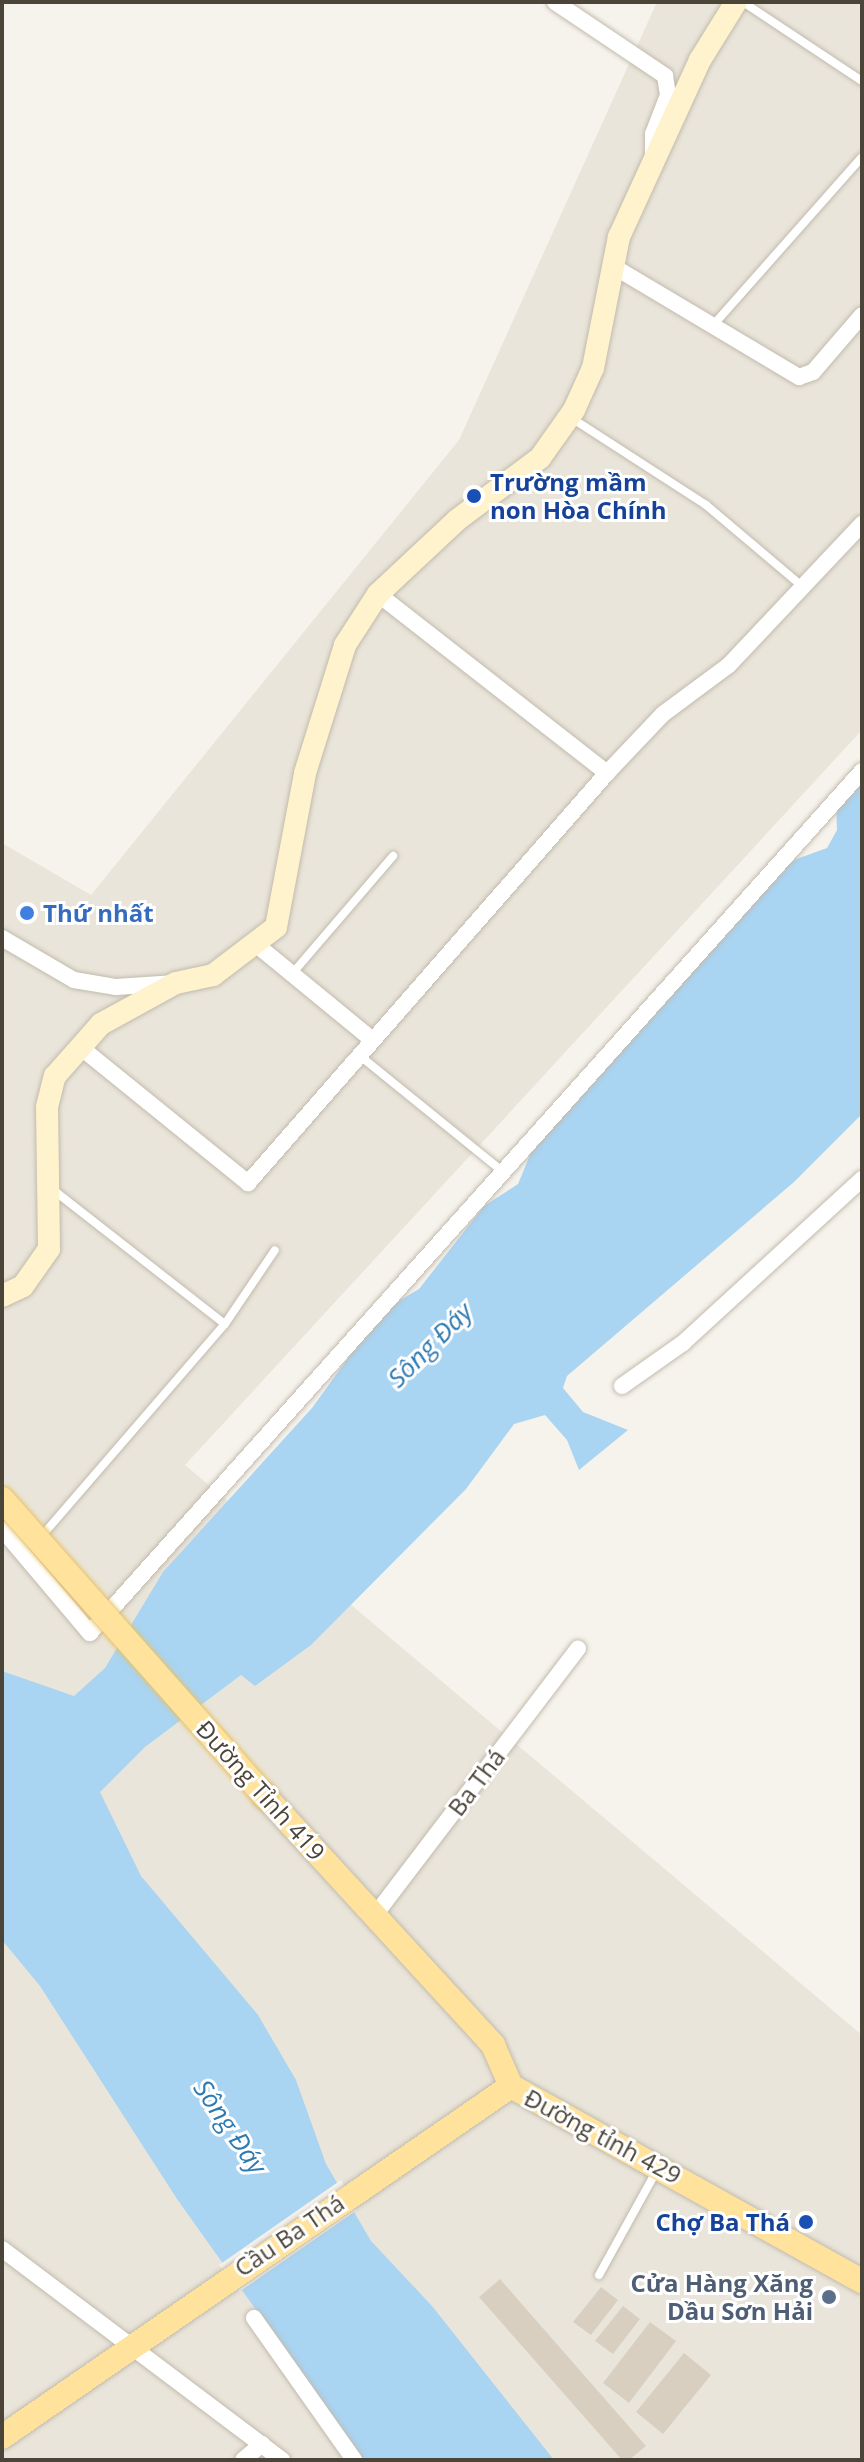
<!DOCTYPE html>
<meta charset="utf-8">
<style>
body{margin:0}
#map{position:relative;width:864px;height:2462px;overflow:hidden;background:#f6f3ec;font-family:"Open Sans",sans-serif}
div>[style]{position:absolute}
.residential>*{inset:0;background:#eae5da}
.water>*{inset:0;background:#a9d4f2}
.pier>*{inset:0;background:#f6f3ec}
.building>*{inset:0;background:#d8cfc1}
.roads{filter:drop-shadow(0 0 2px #c2bbae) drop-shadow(0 0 2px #c2bbae)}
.lane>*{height:8px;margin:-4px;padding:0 4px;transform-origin:4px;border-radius:4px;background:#fff}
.street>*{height:16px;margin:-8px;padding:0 8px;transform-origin:8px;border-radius:8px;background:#fff}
.secondary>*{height:22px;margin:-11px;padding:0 11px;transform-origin:11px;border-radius:11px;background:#fff3cd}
.primary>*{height:24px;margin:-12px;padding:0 12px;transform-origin:12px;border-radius:12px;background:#ffe39c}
.bridges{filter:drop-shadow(0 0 2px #e6c16a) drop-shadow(0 0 2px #e6c16a)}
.primary-bridge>*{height:24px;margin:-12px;padding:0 12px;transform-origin:12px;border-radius:12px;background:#ffe39c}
.dots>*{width:22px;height:22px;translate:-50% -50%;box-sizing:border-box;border:4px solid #fff;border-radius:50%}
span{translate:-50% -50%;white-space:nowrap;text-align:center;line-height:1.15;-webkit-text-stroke:6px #fff;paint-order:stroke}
.transit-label{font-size:24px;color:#164399;font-weight:700}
.left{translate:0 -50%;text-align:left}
.right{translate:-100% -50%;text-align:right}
.shop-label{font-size:24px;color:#366cbe;font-weight:700}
.street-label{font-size:24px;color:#4b4439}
.service-label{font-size:24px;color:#4e5e75;font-weight:700}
.water-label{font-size:26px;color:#2e7ab2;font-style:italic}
.frame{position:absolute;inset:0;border:4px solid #4b4439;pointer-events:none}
</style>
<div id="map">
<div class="residential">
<div style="clip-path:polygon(657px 2px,862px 2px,862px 730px,185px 1465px,862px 2035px,862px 2460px,2px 2460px,2px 843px,91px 895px,459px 440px)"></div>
</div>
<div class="water">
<div style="clip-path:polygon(862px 766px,862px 1114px,794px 1182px,567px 1376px,563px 1388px,583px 1412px,628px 1430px,579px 1470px,567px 1440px,545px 1415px,514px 1424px,466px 1489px,311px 1645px,255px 1686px,241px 1675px,145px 1747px,100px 1792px,141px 1876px,258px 2015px,296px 2080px,326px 2164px,371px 2241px,432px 2306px,554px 2460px,363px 2460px,177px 2199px,40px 1986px,2px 1940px,2px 1671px,74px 1696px,105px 1668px,163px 1572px,312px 1408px,382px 1311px,419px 1289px,484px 1206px,518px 1184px,532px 1150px,791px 861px,827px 848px,837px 830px,836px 802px)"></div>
</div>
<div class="pier">
<div style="clip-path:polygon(341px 2180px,357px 2210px,239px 2292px,219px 2265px)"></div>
</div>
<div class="building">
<div style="clip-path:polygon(500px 2279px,646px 2446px,629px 2460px,622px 2460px,479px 2297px)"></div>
<div style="clip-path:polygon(601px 2287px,618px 2300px,591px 2335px,573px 2322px)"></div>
<div style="clip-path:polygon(623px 2306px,640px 2319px,613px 2354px,595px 2341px)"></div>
<div style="clip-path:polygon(650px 2322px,676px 2341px,629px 2403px,603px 2383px)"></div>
<div style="clip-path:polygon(684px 2353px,711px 2375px,663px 2434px,636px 2412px)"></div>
</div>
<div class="roads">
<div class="lane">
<div style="left:743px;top:2px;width:143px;rotate:33.6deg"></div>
<div style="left:716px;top:322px;width:220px;rotate:-48.5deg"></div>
<div style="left:570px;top:417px;width:162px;rotate:32.9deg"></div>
<div style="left:706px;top:505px;width:127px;rotate:40.2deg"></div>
<div style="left:291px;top:975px;width:157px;rotate:-49.4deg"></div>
<div style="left:360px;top:1056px;width:183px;rotate:39deg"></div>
<div style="left:52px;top:1189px;width:219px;rotate:38deg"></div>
<div style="left:40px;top:1538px;width:283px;rotate:-49.2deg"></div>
<div style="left:225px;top:1324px;width:89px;rotate:-56deg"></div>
<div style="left:599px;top:2275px;width:120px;rotate:-61.1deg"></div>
</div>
<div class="street">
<div style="left:555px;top:2px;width:133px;rotate:33.9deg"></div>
<div style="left:665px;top:76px;width:19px;rotate:81deg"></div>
<div style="left:668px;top:95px;width:42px;rotate:111deg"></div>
<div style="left:653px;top:134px;width:24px;rotate:90deg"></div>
<div style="left:611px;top:265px;width:219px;rotate:30.8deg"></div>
<div style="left:799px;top:377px;width:15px;rotate:-20deg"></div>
<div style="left:813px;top:372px;width:75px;rotate:-49.3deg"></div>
<div style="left:378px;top:594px;width:291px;rotate:38deg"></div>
<div style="left:2px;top:938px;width:83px;rotate:30.3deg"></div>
<div style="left:74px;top:980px;width:43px;rotate:9.5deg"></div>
<div style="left:116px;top:987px;width:60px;rotate:-3.8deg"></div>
<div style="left:258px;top:946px;width:145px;rotate:39.4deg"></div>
<div style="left:79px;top:1046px;width:218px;rotate:39deg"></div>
<div style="left:248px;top:1183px;width:545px;rotate:-48.79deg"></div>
<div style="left:607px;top:773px;width:81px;rotate:-46.5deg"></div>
<div style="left:663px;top:714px;width:82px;rotate:-36.6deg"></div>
<div style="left:729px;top:665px;width:194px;rotate:-46.7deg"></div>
<div style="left:622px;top:1386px;width:75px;rotate:-35.2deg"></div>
<div style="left:683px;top:1343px;width:243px;rotate:-42.5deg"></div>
<div style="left:2px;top:1529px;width:136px;rotate:49.8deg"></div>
<div style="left:90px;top:1633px;width:1157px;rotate:-48.15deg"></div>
<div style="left:375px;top:1915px;width:335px;rotate:-52.7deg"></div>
<div style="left:2px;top:2249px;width:351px;rotate:37deg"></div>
<div style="left:254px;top:2318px;width:174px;rotate:54.8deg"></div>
<div style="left:243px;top:2460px;width:25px;rotate:-40deg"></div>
</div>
<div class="secondary">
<div style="left:2px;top:1296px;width:23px;rotate:-25deg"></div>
<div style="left:23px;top:1286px;width:45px;rotate:-54.9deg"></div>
<div style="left:49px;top:1249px;width:142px;rotate:-90.8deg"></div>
<div style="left:47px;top:1107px;width:32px;rotate:-76deg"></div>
<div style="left:55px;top:1076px;width:69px;rotate:-48.5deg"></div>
<div style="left:101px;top:1024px;width:85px;rotate:-28.7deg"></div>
<div style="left:176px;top:983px;width:38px;rotate:-12deg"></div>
<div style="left:213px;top:975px;width:79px;rotate:-37.3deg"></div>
<div style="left:276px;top:927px;width:157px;rotate:-79.3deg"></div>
<div style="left:305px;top:773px;width:134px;rotate:-72.6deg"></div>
<div style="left:345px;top:645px;width:61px;rotate:-57.1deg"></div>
<div style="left:378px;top:594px;width:108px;rotate:-43.1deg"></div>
<div style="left:457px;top:520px;width:104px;rotate:-36.8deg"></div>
<div style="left:540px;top:458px;width:59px;rotate:-54.7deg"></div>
<div style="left:574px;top:410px;width:46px;rotate:-65.7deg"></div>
<div style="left:593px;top:368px;width:134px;rotate:-78.8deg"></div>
<div style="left:619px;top:237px;width:195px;rotate:-65.4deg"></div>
<div style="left:700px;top:60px;width:68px;rotate:-58.2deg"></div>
</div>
<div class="primary">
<div style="left:265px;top:1796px;width:338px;rotate:47.5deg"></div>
<div style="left:493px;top:2045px;width:45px;rotate:66.3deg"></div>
<div style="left:511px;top:2086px;width:402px;rotate:29.1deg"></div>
<div style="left:2px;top:2437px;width:618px;rotate:-34.59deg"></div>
</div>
</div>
<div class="bridges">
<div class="primary-bridge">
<div style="left:2px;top:1499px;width:397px;rotate:48.5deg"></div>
</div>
</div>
<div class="dots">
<div style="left:474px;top:496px;background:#1a4fb4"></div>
<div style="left:27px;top:913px;background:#3f7fe0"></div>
<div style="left:806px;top:2222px;background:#1a4fb4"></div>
<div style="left:829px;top:2297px;background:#5c6f8a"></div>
</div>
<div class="transit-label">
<span class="left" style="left:490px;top:496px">Trường mầm<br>non Hòa Chính</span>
<span class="right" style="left:790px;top:2222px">Chợ Ba Thá</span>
</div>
<div class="shop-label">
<span class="left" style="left:43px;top:913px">Thứ nhất</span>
</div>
<div class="street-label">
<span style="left:476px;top:1782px;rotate:-53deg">Ba Thá</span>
<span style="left:261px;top:1790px;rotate:48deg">Đường Tỉnh 419</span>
<span style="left:603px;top:2136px;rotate:28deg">Đường tỉnh 429</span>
<span style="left:289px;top:2235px;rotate:-34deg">Cầu Ba Thá</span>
</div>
<div class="service-label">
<span class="right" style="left:813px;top:2297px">Cửa Hàng Xăng<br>Dầu Sơn Hải</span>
</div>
<div class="water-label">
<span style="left:430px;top:1345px;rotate:-45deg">Sông Đáy</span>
<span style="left:230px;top:2127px;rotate:56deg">Sông Đáy</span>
</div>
<div class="frame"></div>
</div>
